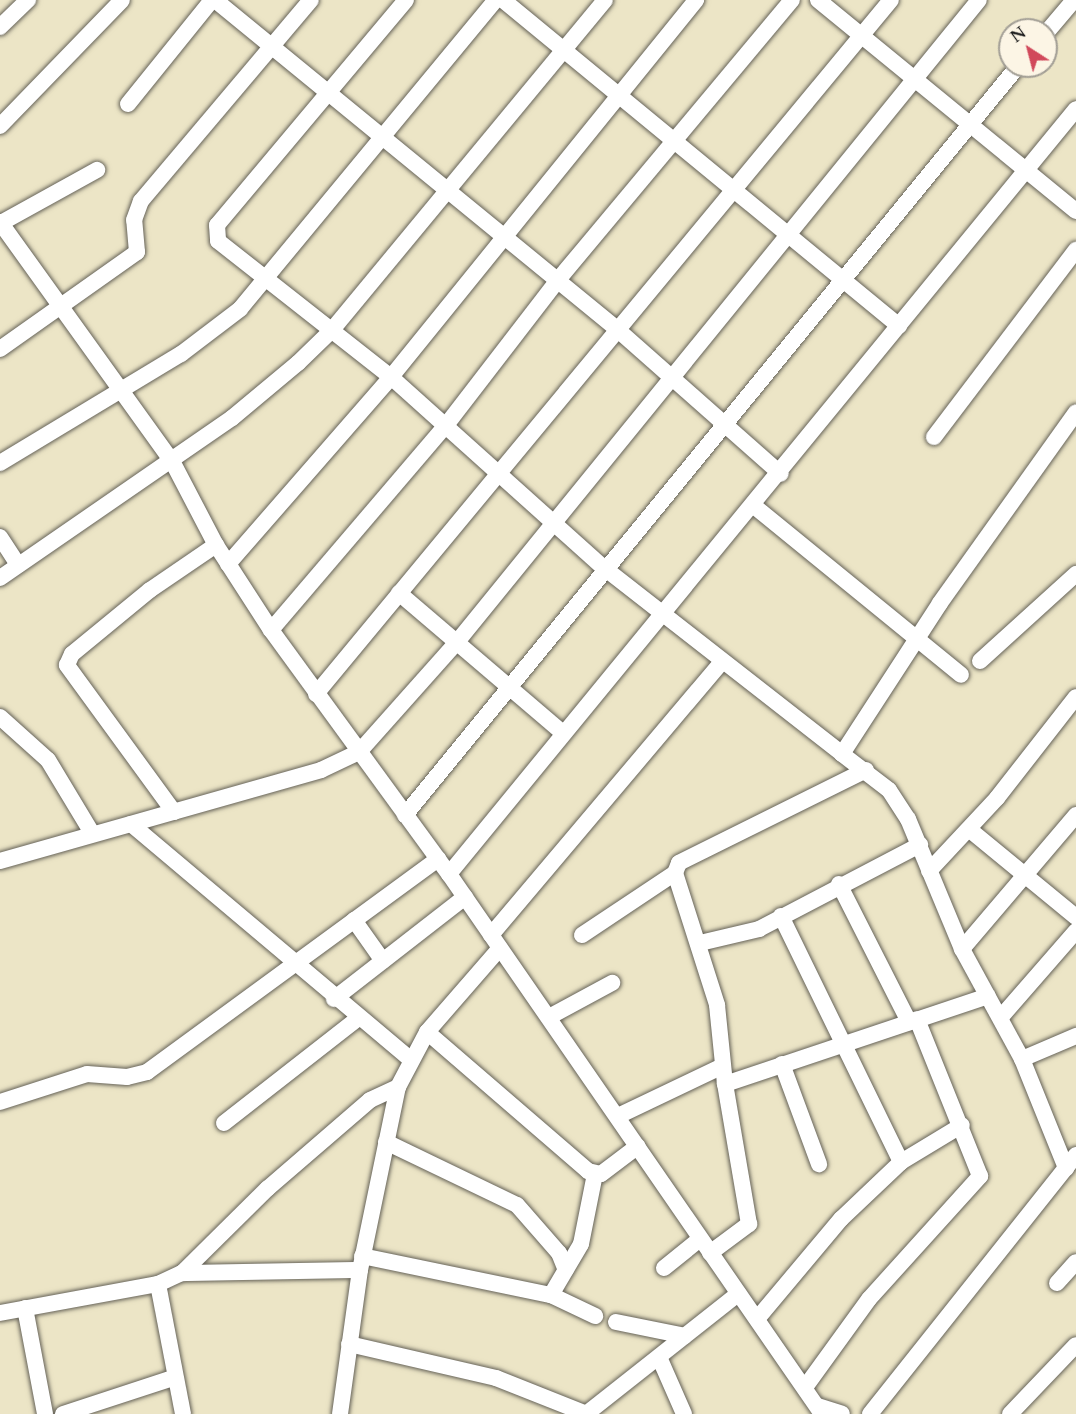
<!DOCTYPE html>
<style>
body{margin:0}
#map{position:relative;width:1076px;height:1414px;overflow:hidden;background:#ece5c6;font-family:Cardo,serif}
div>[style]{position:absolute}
.roads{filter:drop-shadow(0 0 2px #656258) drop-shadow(0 0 2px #656258)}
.minor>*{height:16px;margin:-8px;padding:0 8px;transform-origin:8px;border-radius:8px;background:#fff}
span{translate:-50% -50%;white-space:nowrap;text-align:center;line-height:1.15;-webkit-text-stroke:4.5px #fcf5e5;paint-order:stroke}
.north{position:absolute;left:998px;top:18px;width:60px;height:60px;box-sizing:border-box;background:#fcf5e5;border:2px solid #a29e95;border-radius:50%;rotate:324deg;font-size:16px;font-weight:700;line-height:24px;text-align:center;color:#1c1c1c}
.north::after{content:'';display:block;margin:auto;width:21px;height:27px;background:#d1495b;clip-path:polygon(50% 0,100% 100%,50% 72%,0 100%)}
</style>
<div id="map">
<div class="roads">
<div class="minor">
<div style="left:215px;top:0;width:521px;rotate:39.31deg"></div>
<div style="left:618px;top:330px;width:217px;rotate:41.5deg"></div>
<div style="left:406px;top:0;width:294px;rotate:130deg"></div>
<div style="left:217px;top:225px;width:16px;rotate:86deg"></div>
<div style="left:218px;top:241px;width:220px;rotate:38.2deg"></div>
<div style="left:391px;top:377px;width:285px;rotate:41.9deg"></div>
<div style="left:603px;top:567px;width:303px;rotate:38deg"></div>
<div style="left:842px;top:754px;width:180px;rotate:-57deg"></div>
<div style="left:940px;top:603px;width:234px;rotate:-54.5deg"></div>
<div style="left:503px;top:0;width:513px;rotate:39.46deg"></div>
<div style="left:818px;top:0;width:333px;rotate:39.3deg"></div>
<div style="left:0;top:27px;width:39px;rotate:-44deg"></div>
<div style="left:1046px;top:33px;width:43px;rotate:-49.7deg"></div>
<div style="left:128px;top:104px;width:134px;rotate:-51.1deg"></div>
<div style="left:0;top:126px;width:175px;rotate:-45.9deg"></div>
<div style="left:0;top:222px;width:294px;rotate:54.3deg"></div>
<div style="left:172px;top:461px;width:95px;rotate:62.4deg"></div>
<div style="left:216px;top:545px;width:101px;rotate:57.1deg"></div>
<div style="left:271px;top:630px;width:302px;rotate:53.9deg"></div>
<div style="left:449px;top:874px;width:656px;rotate:55.37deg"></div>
<div style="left:1px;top:223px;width:110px;rotate:-28.9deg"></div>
<div style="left:0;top:349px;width:168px;rotate:-35.3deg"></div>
<div style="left:137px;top:252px;width:32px;rotate:-95deg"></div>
<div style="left:134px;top:220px;width:20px;rotate:-70deg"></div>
<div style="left:141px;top:201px;width:263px;rotate:-49.8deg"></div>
<div style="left:934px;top:437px;width:235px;rotate:-52.8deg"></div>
<div style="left:0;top:463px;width:211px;rotate:-31.1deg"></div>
<div style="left:181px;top:354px;width:74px;rotate:-37.3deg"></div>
<div style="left:240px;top:309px;width:401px;rotate:-50.4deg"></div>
<div style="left:754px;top:506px;width:267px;rotate:39.2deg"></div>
<div style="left:0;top:537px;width:33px;rotate:57deg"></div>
<div style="left:228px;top:564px;width:248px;rotate:-48.9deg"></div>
<div style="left:391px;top:377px;width:485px;rotate:-51deg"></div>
<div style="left:0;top:578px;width:282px;rotate:-34.6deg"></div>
<div style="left:232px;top:418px;width:86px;rotate:-39.8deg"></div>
<div style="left:298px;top:363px;width:47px;rotate:-44.1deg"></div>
<div style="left:332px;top:330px;width:428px;rotate:-50.4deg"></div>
<div style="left:399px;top:593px;width:216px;rotate:40.5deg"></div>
<div style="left:271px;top:630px;width:271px;rotate:-49.5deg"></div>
<div style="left:447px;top:424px;width:180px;rotate:-52.4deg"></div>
<div style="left:557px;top:281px;width:366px;rotate:-50.1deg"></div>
<div style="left:980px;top:661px;width:130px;rotate:-42.2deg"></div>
<div style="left:316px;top:694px;width:901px;rotate:-50.36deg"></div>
<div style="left:0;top:717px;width:64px;rotate:41.9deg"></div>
<div style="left:48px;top:760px;width:85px;rotate:58.9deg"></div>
<div style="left:842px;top:754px;width:59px;rotate:37.5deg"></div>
<div style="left:889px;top:790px;width:35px;rotate:57deg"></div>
<div style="left:908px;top:819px;width:141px;rotate:67.4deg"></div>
<div style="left:962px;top:949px;width:125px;rotate:61.4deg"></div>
<div style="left:1022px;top:1059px;width:118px;rotate:68deg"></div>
<div style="left:866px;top:770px;width:209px;rotate:153.6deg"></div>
<div style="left:679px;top:863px;width:11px;rotate:112deg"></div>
<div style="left:675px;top:873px;width:139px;rotate:72.3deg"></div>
<div style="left:717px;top:1005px;width:79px;rotate:84.2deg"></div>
<div style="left:725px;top:1084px;width:277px;rotate:-18.5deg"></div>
<div style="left:174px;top:812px;width:182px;rotate:-126.1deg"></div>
<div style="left:67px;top:665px;width:12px;rotate:-66deg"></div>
<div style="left:72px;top:654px;width:101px;rotate:-39.4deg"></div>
<div style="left:150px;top:590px;width:80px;rotate:-34.3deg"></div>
<div style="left:405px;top:815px;width:968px;rotate:-50.7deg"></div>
<div style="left:131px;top:824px;width:365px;rotate:40.1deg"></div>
<div style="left:970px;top:830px;width:137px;rotate:39.4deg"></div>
<div style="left:0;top:861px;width:334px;rotate:-15.8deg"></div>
<div style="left:321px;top:770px;width:42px;rotate:-25.3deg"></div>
<div style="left:359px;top:752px;width:147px;rotate:-48.3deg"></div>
<div style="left:457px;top:642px;width:827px;rotate:-50.89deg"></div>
<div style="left:929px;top:871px;width:100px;rotate:-47deg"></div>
<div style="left:997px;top:798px;width:128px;rotate:-52deg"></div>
<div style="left:449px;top:874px;width:989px;rotate:-50.66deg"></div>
<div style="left:839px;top:884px;width:155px;rotate:63.1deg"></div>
<div style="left:781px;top:916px;width:274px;rotate:64deg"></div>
<div style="left:354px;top:920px;width:50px;rotate:54.7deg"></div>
<div style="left:491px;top:935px;width:358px;rotate:-49.8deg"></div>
<div style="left:582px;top:935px;width:112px;rotate:-33.7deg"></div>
<div style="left:700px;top:943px;width:61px;rotate:-13.3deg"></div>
<div style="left:759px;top:929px;width:182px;rotate:-27.6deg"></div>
<div style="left:962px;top:949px;width:176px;rotate:-49.6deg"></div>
<div style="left:334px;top:999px;width:166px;rotate:-37.9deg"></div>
<div style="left:549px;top:1017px;width:72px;rotate:-28.4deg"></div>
<div style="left:1001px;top:1017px;width:114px;rotate:-48.9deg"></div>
<div style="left:427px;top:1032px;width:213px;rotate:40.8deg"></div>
<div style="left:588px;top:1171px;width:13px;rotate:13deg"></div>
<div style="left:601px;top:1174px;width:46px;rotate:-37.1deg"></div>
<div style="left:1022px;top:1059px;width:59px;rotate:-23.1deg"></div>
<div style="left:782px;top:1064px;width:107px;rotate:69.7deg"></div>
<div style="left:0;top:1102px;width:91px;rotate:-17.8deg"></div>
<div style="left:87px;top:1074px;width:40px;rotate:4.3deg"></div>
<div style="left:127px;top:1077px;width:21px;rotate:-14deg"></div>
<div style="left:147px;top:1072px;width:361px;rotate:-36.2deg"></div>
<div style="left:618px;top:1116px;width:116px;rotate:-25.5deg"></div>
<div style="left:224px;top:1123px;width:169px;rotate:-38deg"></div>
<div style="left:386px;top:1142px;width:145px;rotate:25.7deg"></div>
<div style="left:517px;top:1205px;width:64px;rotate:48.8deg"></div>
<div style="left:559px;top:1253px;width:18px;rotate:68deg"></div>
<div style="left:710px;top:1253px;width:49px;rotate:-36.6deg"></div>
<div style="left:749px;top:1224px;width:142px;rotate:-99.7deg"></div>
<div style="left:362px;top:1256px;width:193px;rotate:11.7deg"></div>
<div style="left:551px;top:1295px;width:49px;rotate:25.5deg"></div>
<div style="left:664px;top:1268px;width:46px;rotate:-38.9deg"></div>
<div style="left:182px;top:1273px;width:178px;rotate:-1deg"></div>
<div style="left:1057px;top:1283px;width:28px;rotate:-48deg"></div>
<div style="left:158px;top:1284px;width:132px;rotate:79.1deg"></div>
<div style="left:551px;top:1295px;width:59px;rotate:-59.5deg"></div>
<div style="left:581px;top:1244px;width:71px;rotate:-78.7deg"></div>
<div style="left:25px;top:1308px;width:108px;rotate:79.3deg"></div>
<div style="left:0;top:1313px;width:161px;rotate:-10.4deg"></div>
<div style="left:158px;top:1284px;width:26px;rotate:-25deg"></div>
<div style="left:182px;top:1273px;width:120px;rotate:-44.7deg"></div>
<div style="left:267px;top:1189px;width:136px;rotate:-40.8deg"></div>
<div style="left:370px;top:1100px;width:31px;rotate:-25deg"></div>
<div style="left:757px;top:1319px;width:131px;rotate:-50deg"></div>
<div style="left:841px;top:1219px;width:83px;rotate:-43.5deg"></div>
<div style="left:901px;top:1162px;width:71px;rotate:-31.2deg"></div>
<div style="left:616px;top:1322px;width:70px;rotate:11.5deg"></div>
<div style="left:349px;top:1344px;width:151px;rotate:13deg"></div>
<div style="left:496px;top:1378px;width:98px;rotate:21.6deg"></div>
<div style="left:659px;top:1357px;width:62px;rotate:66.3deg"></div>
<div style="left:806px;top:1386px;width:107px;rotate:-54.1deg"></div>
<div style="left:869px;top:1299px;width:166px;rotate:-47.9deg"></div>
<div style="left:980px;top:1176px;width:169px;rotate:-111.9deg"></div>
<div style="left:818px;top:1406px;width:25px;rotate:18deg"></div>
<div style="left:63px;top:1414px;width:116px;rotate:-18.1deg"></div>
<div style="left:340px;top:1414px;width:145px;rotate:-82.1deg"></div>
<div style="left:360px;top:1270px;width:187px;rotate:-78.3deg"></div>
<div style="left:398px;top:1087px;width:62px;rotate:-62.2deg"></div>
<div style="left:427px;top:1032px;width:111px;rotate:-49deg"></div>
<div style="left:586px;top:1414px;width:194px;rotate:-38.3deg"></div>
<div style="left:870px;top:1414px;width:331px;rotate:-51.5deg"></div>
<div style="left:1010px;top:1414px;width:95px;rotate:-46.3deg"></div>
</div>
</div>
<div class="north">N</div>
</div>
